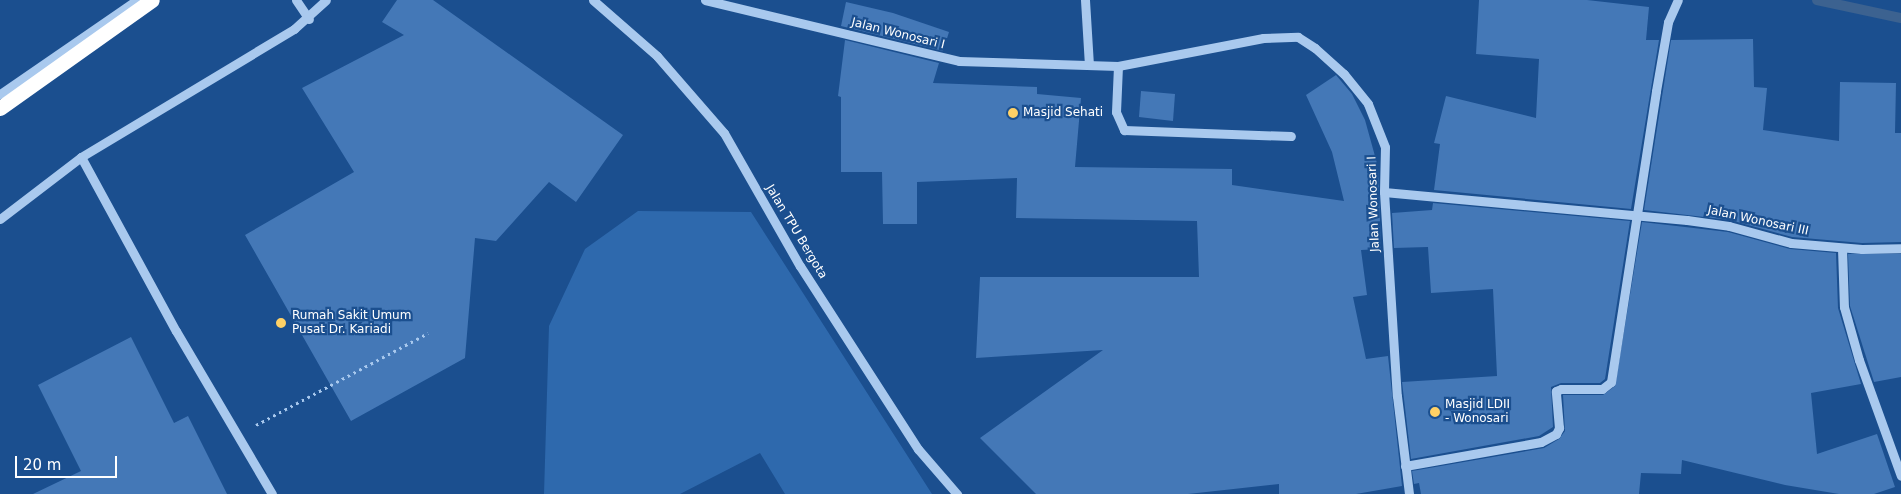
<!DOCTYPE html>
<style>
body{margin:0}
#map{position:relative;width:1901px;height:494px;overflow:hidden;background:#1b4f8f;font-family:"DejaVu Sans",sans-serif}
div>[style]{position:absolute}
.green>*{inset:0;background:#2e69ad}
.stream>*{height:10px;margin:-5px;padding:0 5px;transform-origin:5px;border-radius:5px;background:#3c6290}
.building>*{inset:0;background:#4478b7}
.path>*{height:3px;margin-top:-1.5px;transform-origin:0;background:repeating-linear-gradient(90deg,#a9c9ee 0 2.5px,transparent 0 6.5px)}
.minor>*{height:9px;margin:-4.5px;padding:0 4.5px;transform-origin:4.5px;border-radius:4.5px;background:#a9c9ee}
.highway>*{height:15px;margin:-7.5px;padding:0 7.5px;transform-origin:7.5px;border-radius:7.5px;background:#fff}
.dots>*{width:14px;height:14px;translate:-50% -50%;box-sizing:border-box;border:2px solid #1b4f8f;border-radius:50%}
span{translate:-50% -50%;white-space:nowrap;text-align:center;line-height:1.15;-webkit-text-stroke:4.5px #1b4f8f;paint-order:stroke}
.street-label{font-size:12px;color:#fff}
.poi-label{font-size:12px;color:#fff}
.left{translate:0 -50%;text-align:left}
.scale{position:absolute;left:15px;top:456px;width:102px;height:22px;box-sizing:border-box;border:2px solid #fff;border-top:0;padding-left:6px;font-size:15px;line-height:18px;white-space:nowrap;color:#fff;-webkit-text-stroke:4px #1b4f8f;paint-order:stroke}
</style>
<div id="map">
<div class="green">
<div style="clip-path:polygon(638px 211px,751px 212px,932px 494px,785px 494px,760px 453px,680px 494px,544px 494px,549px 326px,585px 249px)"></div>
</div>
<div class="stream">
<div style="left:1817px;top:0;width:86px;rotate:12.1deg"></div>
</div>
<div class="building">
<div style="clip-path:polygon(397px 0,433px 0,623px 135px,576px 202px,549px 182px,496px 241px,475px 238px,465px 358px,351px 421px,245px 235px,354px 172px,302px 88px,404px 35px,382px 22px)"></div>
<div style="clip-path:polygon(1479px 0,1587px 0,1649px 7px,1646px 40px,1659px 40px,1631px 209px,1434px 190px,1440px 144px,1434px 143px,1446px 96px,1536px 118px,1539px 59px,1476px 54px)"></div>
<div style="clip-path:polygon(846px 2px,893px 13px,949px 32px,943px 51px,841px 26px)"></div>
<div style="clip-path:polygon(1753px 39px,1754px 87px,1767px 88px,1763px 130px,1839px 141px,1840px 82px,1896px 83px,1895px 133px,1901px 133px,1901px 242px,1862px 243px,1792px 237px,1730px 220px,1644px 210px,1671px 40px)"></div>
<div style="clip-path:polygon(845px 40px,939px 63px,933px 83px,1037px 87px,1037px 94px,1081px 98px,1075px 167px,1232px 169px,1232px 185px,1344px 201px,1332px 152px,1306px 95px,1336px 75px,1352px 94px,1365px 120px,1378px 167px,1381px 249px,1361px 250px,1367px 295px,1353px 297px,1366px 359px,1388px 356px,1402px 486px,1356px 494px,1279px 494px,1279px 484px,1188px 494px,1036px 494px,980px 438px,1103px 350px,976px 358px,980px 277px,1199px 277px,1197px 221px,1016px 218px,1017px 178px,917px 182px,917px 224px,883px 224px,882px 172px,841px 172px,841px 97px,838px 96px)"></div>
<div style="clip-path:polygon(1141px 91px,1175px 94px,1173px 121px,1139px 117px)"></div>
<div style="clip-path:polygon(1433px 203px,1630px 221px,1605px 379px,1600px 383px,1561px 383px,1551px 387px,1553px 427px,1539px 436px,1411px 459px,1402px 382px,1497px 376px,1493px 289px,1431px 293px,1428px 247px,1394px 248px,1392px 213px,1432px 210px)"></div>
<div style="clip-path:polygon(1642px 222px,1728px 232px,1790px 249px,1836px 253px,1838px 308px,1861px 384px,1811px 393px,1817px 454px,1877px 434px,1895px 487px,1874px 494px,1839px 494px,1785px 485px,1682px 460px,1681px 474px,1641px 473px,1639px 494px,1421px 494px,1419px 483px,1414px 484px,1412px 471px,1544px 448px,1559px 439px,1565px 431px,1563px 395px,1603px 395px,1615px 386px)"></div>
<div style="clip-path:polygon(1848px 254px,1901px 254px,1901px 377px,1874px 382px,1850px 306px)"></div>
<div style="clip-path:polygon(131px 337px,174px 423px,188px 416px,227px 494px,33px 494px,81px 471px,38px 385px)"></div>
</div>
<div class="path">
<div style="left:256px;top:425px;width:195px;rotate:-28.1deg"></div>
</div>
<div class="minor">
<div style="left:296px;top:0;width:23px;rotate:56deg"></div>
<div style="left:593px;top:0;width:85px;rotate:41.2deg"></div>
<div style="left:657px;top:56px;width:102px;rotate:49deg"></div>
<div style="left:724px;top:133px;width:153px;rotate:60.3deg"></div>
<div style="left:800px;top:266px;width:218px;rotate:57.2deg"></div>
<div style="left:918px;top:449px;width:60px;rotate:49.1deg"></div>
<div style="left:705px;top:0;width:261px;rotate:13.5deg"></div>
<div style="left:959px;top:61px;width:159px;rotate:1.8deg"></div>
<div style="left:1118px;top:66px;width:148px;rotate:-10.9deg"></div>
<div style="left:1263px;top:38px;width:35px;rotate:-2deg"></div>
<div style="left:1298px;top:37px;width:20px;rotate:33deg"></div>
<div style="left:1315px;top:48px;width:39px;rotate:42deg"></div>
<div style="left:1344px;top:74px;width:38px;rotate:51deg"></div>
<div style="left:1368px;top:104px;width:46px;rotate:68.4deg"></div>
<div style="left:1385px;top:147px;width:45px;rotate:91.3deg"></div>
<div style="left:1384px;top:192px;width:204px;rotate:86.4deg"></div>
<div style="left:1397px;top:396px;width:99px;rotate:83deg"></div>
<div style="left:1085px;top:0;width:65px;rotate:86.5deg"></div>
<div style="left:1118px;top:66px;width:46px;rotate:92.5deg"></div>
<div style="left:1116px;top:112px;width:20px;rotate:66deg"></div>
<div style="left:1124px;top:130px;width:167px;rotate:2.1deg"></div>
<div style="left:0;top:94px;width:166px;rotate:-34.5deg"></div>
<div style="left:81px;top:157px;width:198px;rotate:61.4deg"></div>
<div style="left:176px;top:331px;width:189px;rotate:59.5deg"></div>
<div style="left:1384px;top:192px;width:304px;rotate:5.3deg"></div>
<div style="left:1687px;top:220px;width:42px;rotate:8.1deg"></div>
<div style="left:1729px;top:226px;width:64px;rotate:15.3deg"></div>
<div style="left:1791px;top:243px;width:71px;rotate:4.8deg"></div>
<div style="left:1862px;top:249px;width:39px;rotate:-1deg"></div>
<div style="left:0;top:219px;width:102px;rotate:-37.4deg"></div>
<div style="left:81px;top:157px;width:249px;rotate:-31deg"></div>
<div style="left:294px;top:29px;width:43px;rotate:-42.2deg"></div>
<div style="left:1842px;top:248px;width:59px;rotate:88.1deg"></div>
<div style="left:1844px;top:307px;width:55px;rotate:74.2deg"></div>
<div style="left:1859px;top:360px;width:123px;rotate:70.1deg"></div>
<div style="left:1405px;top:466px;width:138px;rotate:-10deg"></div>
<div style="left:1541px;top:442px;width:17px;rotate:-28deg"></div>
<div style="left:1556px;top:434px;width:7px;rotate:-63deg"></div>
<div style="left:1559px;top:428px;width:37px;rotate:-95deg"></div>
<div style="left:1556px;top:391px;width:5px;rotate:-22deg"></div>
<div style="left:1561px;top:389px;width:41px"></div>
<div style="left:1602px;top:389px;width:11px;rotate:-38deg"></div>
<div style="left:1611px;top:382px;width:294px;rotate:-81.2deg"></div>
<div style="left:1656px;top:91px;width:70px;rotate:-80.1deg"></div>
<div style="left:1668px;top:22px;width:24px;rotate:-66deg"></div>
</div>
<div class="highway">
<div style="left:0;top:108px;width:186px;rotate:-35.4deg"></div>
</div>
<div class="dots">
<div style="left:1013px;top:113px;background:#ffd166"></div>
<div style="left:281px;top:323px;background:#ffd166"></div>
<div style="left:1435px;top:412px;background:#ffd166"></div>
</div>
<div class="street-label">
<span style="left:898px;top:34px;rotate:14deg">Jalan Wonosari I</span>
<span style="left:1374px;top:204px;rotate:-92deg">Jalan Wonosari I</span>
<span style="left:1758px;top:221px;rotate:12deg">Jalan Wonosari III</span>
<span style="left:796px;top:232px;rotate:59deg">Jalan TPU Bergota</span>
</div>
<div class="poi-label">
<span class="left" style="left:1023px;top:113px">Masjid Sehati</span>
<span class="left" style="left:292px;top:323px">Rumah Sakit Umum<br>Pusat Dr. Kariadi</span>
<span class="left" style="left:1445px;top:412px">Masjid LDII<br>- Wonosari</span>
</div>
<div class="scale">20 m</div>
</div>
